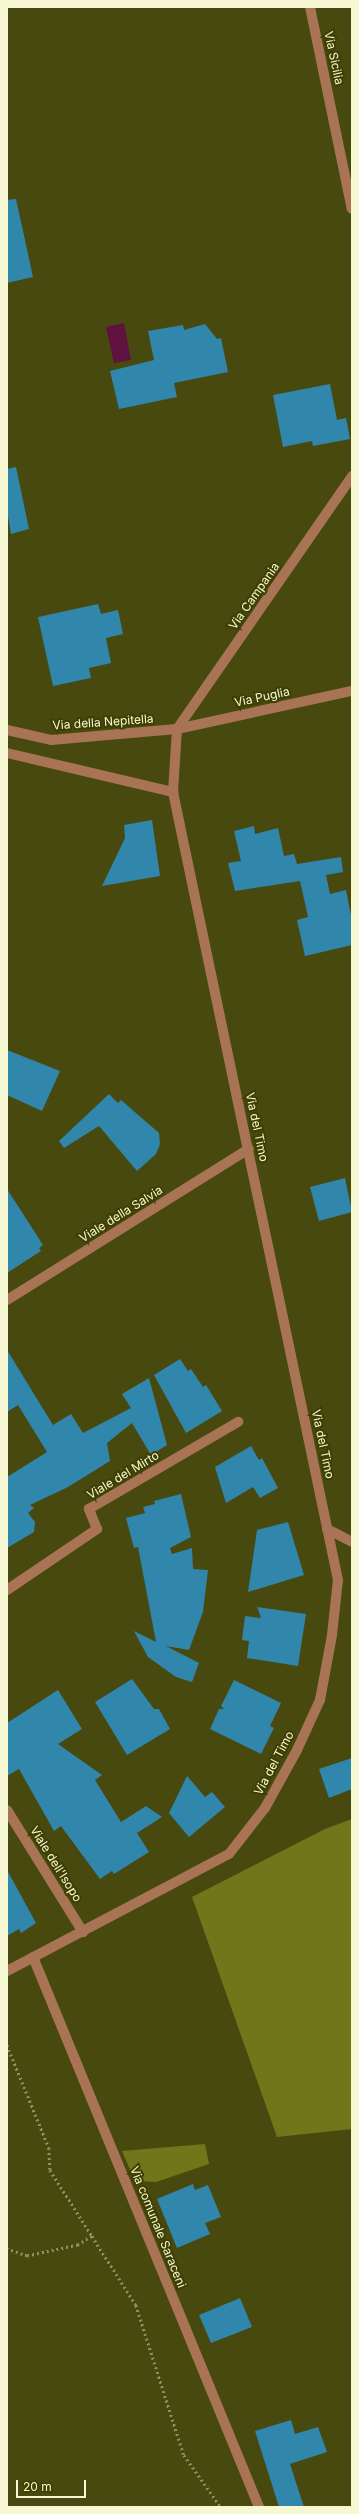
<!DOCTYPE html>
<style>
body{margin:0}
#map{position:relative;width:359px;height:2514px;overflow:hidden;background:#48490e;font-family:Inter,sans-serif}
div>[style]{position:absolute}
.green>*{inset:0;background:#73751b}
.water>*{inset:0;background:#5f123e}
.building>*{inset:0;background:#3186ab}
.path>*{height:2.5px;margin-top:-1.25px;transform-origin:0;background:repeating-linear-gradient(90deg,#8f915f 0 2px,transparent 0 5px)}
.minor>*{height:10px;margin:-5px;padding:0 5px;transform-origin:5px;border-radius:5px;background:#a97455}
span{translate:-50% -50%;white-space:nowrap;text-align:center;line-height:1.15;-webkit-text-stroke:4px #3e3f00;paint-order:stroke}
.street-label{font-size:12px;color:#f5f8d3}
.frame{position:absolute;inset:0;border:8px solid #f5f8d3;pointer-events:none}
.scale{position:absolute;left:16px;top:2480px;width:70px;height:18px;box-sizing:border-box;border:2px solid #f5f8d3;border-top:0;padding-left:5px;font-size:12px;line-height:14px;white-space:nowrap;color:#f5f8d3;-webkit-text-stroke:3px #3e3f00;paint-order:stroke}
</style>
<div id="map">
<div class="green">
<div style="clip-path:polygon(352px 1819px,352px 2129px,277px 2137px,192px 1897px,325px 1829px)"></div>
<div style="clip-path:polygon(205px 2144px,209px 2164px,156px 2182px,135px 2181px,122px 2151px)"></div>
</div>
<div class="water">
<div style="clip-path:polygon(124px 323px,131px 360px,114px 363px,106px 327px)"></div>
</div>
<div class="building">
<div style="clip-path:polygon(16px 199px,33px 277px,7px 283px,7px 200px)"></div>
<div style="clip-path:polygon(205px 324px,217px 339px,221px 338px,228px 372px,174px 383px,177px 397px,119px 409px,110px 371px,154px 360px,148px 331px,183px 325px,184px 330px)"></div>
<div style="clip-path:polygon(330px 384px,337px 420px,346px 418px,350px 439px,313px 446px,312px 441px,283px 447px,273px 395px)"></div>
<div style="clip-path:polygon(16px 467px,29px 529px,11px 534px,7px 510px,7px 469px)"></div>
<div style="clip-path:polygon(98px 604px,101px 614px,118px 610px,123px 634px,106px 638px,111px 663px,89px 668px,91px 678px,53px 686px,38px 617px)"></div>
<div style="clip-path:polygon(152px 820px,160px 876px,102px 886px,125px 838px,124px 825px)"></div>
<div style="clip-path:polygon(254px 826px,255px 834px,278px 828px,284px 856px,294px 854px,297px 864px,341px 857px,343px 872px,326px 875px,330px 894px,346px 890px,352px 921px,352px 945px,305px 956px,297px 920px,308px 917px,300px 881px,235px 891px,228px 863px,241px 861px,234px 831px)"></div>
<div style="clip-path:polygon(7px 1050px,60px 1071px,42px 1111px,7px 1095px)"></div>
<div style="clip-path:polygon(109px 1094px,118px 1103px,121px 1100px,159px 1133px,160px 1144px,156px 1154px,137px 1171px,99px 1126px,64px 1148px,59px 1141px)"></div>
<div style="clip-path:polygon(345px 1178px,352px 1212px,319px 1221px,310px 1187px)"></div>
<div style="clip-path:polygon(7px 1189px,43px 1245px,39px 1248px,41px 1251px,7px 1273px)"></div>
<div style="clip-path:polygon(7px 1350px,53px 1425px,71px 1414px,83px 1433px,131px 1408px,122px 1394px,149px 1378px,167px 1445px,151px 1455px,132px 1423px,107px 1443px,110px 1461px,68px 1487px,30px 1505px,34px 1508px,28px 1513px,35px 1522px,34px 1532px,7px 1548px,7px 1477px,47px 1452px,18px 1405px,7px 1412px)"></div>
<div style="clip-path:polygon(180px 1359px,188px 1371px,191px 1369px,203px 1387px,206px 1385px,222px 1411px,186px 1433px,154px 1375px)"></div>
<div style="clip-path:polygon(251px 1446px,259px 1460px,262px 1458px,278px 1488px,260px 1498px,253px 1487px,226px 1503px,215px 1467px)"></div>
<div style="clip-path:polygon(181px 1494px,191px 1537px,170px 1548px,172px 1554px,192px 1548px,193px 1569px,208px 1570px,203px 1612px,189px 1650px,166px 1646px,199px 1663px,192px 1682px,176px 1677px,148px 1657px,134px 1631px,156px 1642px,138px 1547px,134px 1548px,126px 1518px,145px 1513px,143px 1507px,155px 1504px,154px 1501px)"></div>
<div style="clip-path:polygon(288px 1522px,304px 1575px,248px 1592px,257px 1530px)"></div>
<div style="clip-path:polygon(257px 1607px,306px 1614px,298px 1666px,247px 1658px,249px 1641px,242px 1640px,245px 1616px,261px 1618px)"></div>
<div style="clip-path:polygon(132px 1679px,154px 1709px,159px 1709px,170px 1729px,127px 1755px,95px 1702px)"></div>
<div style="clip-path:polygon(234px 1680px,281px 1703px,270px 1726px,274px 1728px,261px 1754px,210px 1729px,219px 1709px,224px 1709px,221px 1706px)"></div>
<div style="clip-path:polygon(58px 1690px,82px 1729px,58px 1744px,102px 1775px,95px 1780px,121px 1822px,146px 1806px,162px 1817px,137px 1833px,149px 1852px,114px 1874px,112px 1871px,100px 1879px,61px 1826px,54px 1831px,19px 1769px,7px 1776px,7px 1723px)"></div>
<div style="clip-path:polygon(352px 1758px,352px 1789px,329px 1798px,319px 1769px)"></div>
<div style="clip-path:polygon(187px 1776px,205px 1797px,212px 1792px,225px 1807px,189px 1837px,169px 1813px)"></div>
<div style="clip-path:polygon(7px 1870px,36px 1923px,21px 1933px,19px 1929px,7px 1936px)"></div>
<div style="clip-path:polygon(193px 2184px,195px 2190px,208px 2185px,221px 2217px,205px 2223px,210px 2234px,177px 2248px,157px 2199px)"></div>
<div style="clip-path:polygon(240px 2298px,252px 2327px,211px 2343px,199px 2315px)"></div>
<div style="clip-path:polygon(291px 2420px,295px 2434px,318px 2427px,327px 2452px,290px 2464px,304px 2507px,279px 2507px,255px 2431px)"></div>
</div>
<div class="path">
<div style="left:7px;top:2045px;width:111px;rotate:67.8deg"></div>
<div style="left:49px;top:2148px;width:22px;rotate:87deg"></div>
<div style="left:50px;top:2170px;width:78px;rotate:57.5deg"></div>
<div style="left:92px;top:2236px;width:17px;rotate:147deg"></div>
<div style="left:78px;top:2245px;width:52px;rotate:167.8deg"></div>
<div style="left:27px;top:2256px;width:21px;rotate:-161deg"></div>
<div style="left:92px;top:2236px;width:82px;rotate:57.5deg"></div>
<div style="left:136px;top:2305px;width:157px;rotate:72.3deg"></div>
<div style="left:184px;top:2455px;width:64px;rotate:54.6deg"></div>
</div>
<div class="minor">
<div style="left:310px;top:7px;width:206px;rotate:78.3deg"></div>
<div style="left:177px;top:729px;width:308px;rotate:-55.3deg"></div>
<div style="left:7px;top:730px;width:45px;rotate:12.8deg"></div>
<div style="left:51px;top:740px;width:126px;rotate:-5deg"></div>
<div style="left:177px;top:729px;width:179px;rotate:-12.3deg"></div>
<div style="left:7px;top:753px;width:171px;rotate:13.2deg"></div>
<div style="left:7px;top:1300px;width:285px;rotate:-32deg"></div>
<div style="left:327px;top:1529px;width:28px;rotate:27deg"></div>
<div style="left:7px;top:1590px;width:109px;rotate:-34.1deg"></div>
<div style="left:97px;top:1529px;width:22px;rotate:-112deg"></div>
<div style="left:89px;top:1509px;width:173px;rotate:-30.3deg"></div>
<div style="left:7px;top:1810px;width:144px;rotate:58.1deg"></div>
<div style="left:33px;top:1957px;width:595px;rotate:67.66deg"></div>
<div style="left:7px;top:1971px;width:251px;rotate:-27.8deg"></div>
<div style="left:229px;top:1854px;width:58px;rotate:-52deg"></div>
<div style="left:265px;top:1808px;width:66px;rotate:-61.1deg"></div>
<div style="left:297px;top:1750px;width:55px;rotate:-65.3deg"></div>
<div style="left:320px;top:1700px;width:66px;rotate:-79.5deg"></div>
<div style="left:332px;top:1635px;width:55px;rotate:-83.8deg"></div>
<div style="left:338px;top:1580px;width:805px;rotate:-101.83deg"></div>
<div style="left:173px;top:792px;width:63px;rotate:-86.4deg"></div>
</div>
<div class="street-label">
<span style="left:334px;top:58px;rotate:78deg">Via Sicilia</span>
<span style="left:254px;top:596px;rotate:-55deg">Via Campania</span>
<span style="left:262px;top:697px;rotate:-12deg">Via Puglia</span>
<span style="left:103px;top:722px;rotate:-4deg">Via della Nepitella</span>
<span style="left:257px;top:1127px;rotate:78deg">Via del Timo</span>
<span style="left:121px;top:1214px;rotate:-32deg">Viale della Salvia</span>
<span style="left:323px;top:1444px;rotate:78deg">Via del Timo</span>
<span style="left:123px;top:1475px;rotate:-31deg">Viale del Mirto</span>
<span style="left:274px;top:1763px;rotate:-62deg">Via del Timo</span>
<span style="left:56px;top:1864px;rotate:58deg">Viale dell'Isopo</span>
<span style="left:158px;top:2227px;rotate:68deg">Via comunale Saraceni</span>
</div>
<div class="frame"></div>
<div class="scale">20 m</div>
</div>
